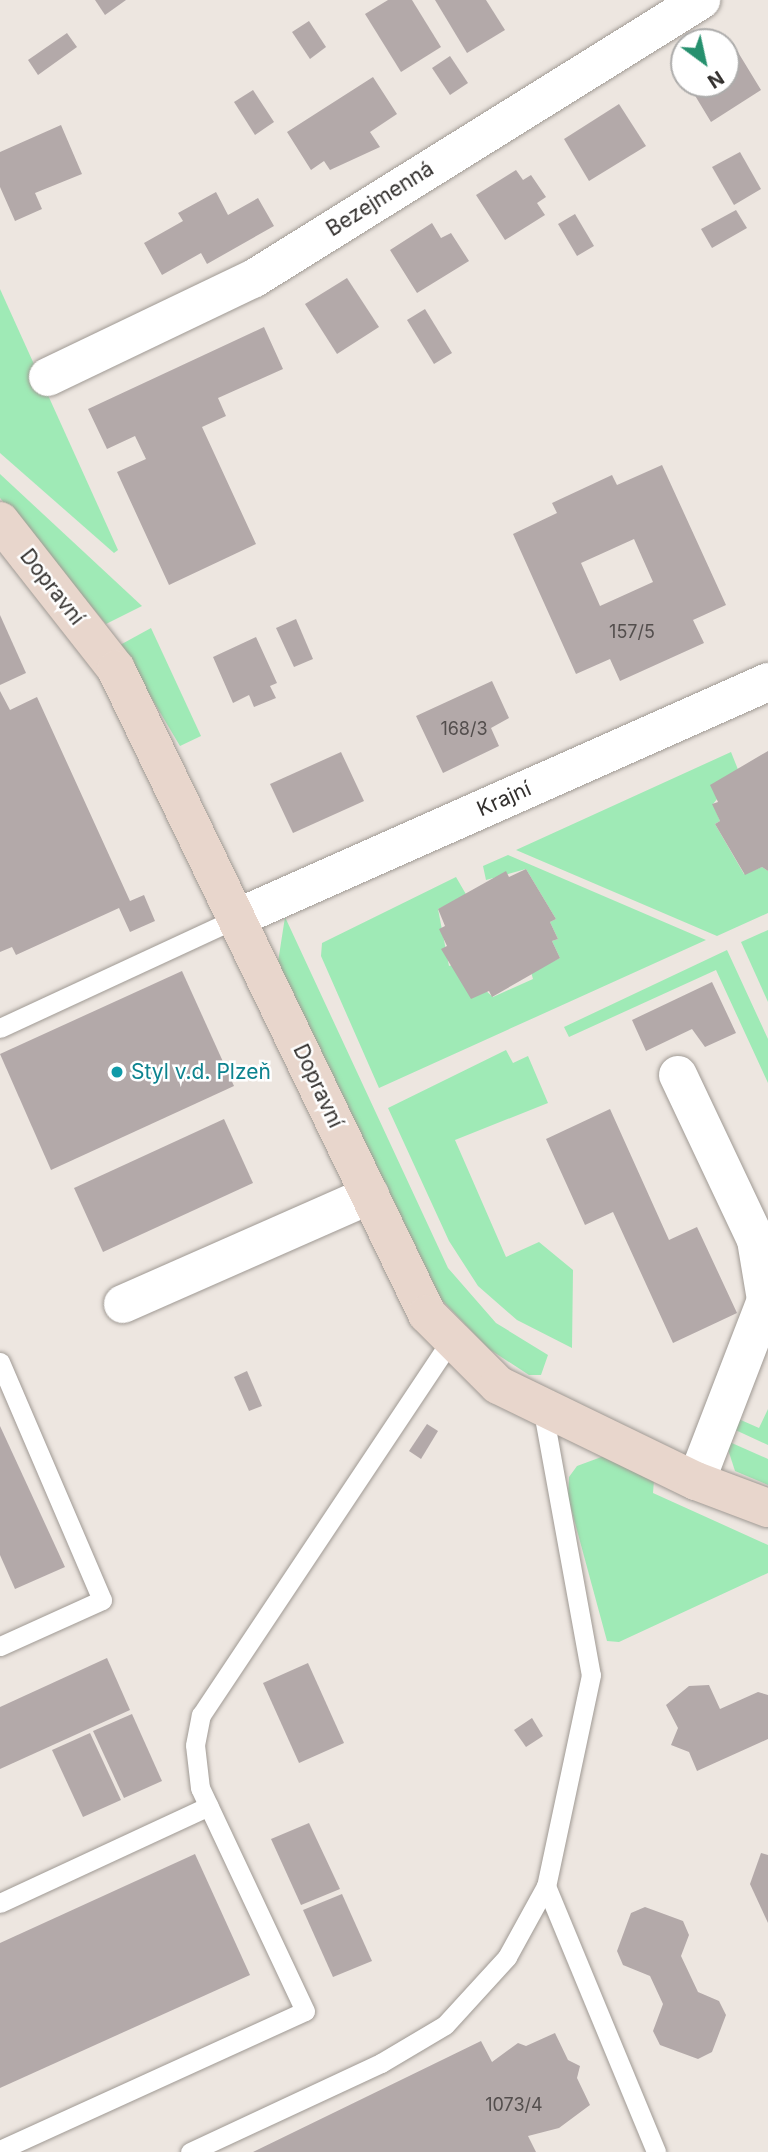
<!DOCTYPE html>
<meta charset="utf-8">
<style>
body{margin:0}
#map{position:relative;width:768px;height:2152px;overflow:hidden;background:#ede6e0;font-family:Inter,sans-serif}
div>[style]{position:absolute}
.green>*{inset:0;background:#9feab6}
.building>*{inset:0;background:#b3a9a9}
.roads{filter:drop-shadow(0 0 2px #a09a94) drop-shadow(0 0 2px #a09a94)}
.lane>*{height:19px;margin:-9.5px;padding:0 9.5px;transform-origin:9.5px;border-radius:9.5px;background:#fff}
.street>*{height:38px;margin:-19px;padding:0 19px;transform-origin:19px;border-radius:19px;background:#fff}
.secondary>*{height:38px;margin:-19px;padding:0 19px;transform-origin:19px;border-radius:19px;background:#e8d6cc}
.dots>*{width:19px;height:19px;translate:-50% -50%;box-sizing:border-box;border:4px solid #fff;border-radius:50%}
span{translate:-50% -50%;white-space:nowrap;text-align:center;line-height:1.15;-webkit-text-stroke:5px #fff;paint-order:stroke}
.number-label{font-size:18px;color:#534e4d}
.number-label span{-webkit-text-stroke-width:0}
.street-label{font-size:21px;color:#33302e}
.culture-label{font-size:21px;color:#0d838f}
.left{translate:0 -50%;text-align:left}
.north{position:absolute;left:670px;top:28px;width:70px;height:70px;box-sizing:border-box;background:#fff;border:2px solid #adacab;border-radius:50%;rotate:147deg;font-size:19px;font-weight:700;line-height:28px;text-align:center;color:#33302e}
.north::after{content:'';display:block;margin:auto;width:24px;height:32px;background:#26906e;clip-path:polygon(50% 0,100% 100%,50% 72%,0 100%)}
</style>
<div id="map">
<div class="green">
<div style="clip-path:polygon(0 289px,118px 550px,114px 553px,0 453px)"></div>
<div style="clip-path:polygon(0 474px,142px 606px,106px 624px,0 498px)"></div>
<div style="clip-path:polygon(151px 628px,201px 736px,180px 746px,120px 645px)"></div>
<div style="clip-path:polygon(731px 752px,739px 772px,713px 804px,720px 821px,715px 824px,744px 874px,762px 867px,768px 871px,768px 913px,717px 936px,516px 850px)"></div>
<div style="clip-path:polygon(508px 855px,706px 940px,379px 1088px,321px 956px,322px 943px,456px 877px,467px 896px,438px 909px,449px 966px,455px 964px,493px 997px,533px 979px,531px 972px,560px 958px,552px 941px,558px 939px,550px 922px,556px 919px,526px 869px,486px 880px,483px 866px)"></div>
<div style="clip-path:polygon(285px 917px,448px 1268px,496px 1323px,548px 1355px,541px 1375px,529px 1375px,489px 1349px,441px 1299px,278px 962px)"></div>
<div style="clip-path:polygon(768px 930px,768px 1002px,741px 942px)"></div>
<div style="clip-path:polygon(727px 950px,768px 1039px,768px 1083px,716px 970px,569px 1037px,564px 1027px)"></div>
<div style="clip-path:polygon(506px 1050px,513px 1063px,528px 1056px,548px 1103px,455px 1140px,506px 1257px,539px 1242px,573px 1270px,572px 1348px,517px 1320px,478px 1286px,449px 1241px,388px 1108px)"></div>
<div style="clip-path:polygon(768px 1409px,768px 1445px,729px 1427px,734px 1417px,759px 1428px)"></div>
<div style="clip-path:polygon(725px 1440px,768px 1459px,768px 1485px,735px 1471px)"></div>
<div style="clip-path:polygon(604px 1456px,654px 1480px,653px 1493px,768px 1545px,768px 1573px,619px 1642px,607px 1641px,568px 1497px,569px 1477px,577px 1466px)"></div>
</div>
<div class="building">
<div style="clip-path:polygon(95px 0,126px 0,105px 15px)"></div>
<div style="clip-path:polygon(388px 0,412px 0,441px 47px,401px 72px,365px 14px)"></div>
<div style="clip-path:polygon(435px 0,486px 0,505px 30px,467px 53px)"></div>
<div style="clip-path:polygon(309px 21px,326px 47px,310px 59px,292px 32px)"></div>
<div style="clip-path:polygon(67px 33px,77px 47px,38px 75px,28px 60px)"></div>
<div style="clip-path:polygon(733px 44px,761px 90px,711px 122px,688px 84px,726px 84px,726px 49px)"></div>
<div style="clip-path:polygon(450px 56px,468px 83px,450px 95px,432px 68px)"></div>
<div style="clip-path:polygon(373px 77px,397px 114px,370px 132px,380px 147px,330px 170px,324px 161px,311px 170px,287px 132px)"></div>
<div style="clip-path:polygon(253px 90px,274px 122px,255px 135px,234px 102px)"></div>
<div style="clip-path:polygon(619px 104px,646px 146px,589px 181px,564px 139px)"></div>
<div style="clip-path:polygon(61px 125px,82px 174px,35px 193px,42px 209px,15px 221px,0 187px,0 152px)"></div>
<div style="clip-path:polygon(740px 152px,761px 189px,734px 205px,712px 167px)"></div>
<div style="clip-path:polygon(516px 170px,523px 180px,531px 175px,546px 197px,537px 203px,545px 215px,505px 240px,476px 195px)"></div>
<div style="clip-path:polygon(216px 192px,228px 215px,258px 198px,274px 226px,207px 264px,201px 253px,162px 275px,144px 243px,183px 221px,178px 213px)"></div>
<div style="clip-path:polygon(736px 210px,747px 228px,712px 248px,701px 229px)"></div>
<div style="clip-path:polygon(575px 214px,594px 246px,577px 256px,558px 224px)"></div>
<div style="clip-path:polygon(432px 223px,441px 238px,451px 233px,469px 261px,417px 293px,390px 250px)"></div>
<div style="clip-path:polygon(347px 278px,379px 327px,337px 354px,305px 304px)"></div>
<div style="clip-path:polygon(425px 309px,452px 353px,434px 364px,407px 320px)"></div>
<div style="clip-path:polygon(264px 327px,283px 369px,218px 398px,226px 416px,202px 427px,256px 544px,169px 585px,117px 472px,146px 459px,135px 436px,107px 449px,88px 409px)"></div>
<div style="clip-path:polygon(evenodd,662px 465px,726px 605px,693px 620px,704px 643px,620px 681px,610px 659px,576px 674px,513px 534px,557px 513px,552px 503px,612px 475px,617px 485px,662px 465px,634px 539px,653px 582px,600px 606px,581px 563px,634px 539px)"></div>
<div style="clip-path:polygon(0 615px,26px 673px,0 685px)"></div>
<div style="clip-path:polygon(296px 619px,313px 659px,294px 667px,276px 628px)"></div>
<div style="clip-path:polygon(256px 637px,277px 683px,270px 686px,276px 698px,254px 707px,249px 695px,233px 703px,213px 657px)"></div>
<div style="clip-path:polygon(492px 681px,509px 718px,491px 728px,499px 746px,443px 773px,416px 716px)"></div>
<div style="clip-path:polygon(0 691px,10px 710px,37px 697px,130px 901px,144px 895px,155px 921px,130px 932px,119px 908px,16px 955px,12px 947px,0 952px)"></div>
<div style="clip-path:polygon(768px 751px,768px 871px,762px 867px,745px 875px,715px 824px,720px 821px,712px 804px,718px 802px,710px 785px)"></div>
<div style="clip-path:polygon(341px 752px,364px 801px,293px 833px,270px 784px)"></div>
<div style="clip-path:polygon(526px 869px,556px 919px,550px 922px,558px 939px,552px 941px,560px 958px,492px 997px,489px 991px,471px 999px,441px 949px,447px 946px,439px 929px,445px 926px,438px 909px,506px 871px,509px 877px)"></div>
<div style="clip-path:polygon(182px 971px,234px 1086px,51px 1170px,0 1054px)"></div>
<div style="clip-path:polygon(712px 982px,736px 1033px,705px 1047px,692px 1029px,646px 1051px,632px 1020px)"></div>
<div style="clip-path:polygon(610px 1109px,669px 1240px,697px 1227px,737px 1313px,673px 1343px,613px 1212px,585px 1225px,546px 1139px)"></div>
<div style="clip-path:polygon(224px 1119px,253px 1183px,103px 1252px,74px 1188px)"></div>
<div style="clip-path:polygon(247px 1371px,262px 1406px,249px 1411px,234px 1377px)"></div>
<div style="clip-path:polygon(427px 1424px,438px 1431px,421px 1459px,409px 1451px)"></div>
<div style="clip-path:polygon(0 1426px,65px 1567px,15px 1589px,0 1555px)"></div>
<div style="clip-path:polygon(107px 1658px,130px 1710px,0 1769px,0 1707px)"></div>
<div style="clip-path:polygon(308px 1663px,344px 1743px,299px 1763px,263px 1683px)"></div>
<div style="clip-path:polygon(709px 1685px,720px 1709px,758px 1692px,768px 1695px,768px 1739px,697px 1771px,689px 1752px,671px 1745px,678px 1728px,666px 1705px,689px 1686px)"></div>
<div style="clip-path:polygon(132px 1714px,162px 1781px,124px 1798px,93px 1731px)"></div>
<div style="clip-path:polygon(532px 1718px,543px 1736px,526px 1747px,514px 1730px)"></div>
<div style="clip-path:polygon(90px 1733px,121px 1800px,83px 1817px,52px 1750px)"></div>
<div style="clip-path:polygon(309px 1823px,340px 1889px,301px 1905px,271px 1839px)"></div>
<div style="clip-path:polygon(761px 1853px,768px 1855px,768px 1923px,750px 1884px)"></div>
<div style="clip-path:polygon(195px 1854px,250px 1975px,0 2088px,0 1943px)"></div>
<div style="clip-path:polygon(342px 1894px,372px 1961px,333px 1977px,303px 1910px)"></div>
<div style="clip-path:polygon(645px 1907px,683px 1921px,689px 1935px,681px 1956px,698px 1992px,719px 2001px,726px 2015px,712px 2052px,698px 2059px,660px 2045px,653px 2031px,663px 2004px,650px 1976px,623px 1965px,617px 1951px,631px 1913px)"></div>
<div style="clip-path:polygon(555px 2033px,568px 2060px,580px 2066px,577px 2078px,590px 2105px,559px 2128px,528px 2136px,536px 2152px,253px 2152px,481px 2041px,492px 2062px,518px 2043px,526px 2046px)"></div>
</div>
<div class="roads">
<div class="lane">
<div style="left:0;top:1028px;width:264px;rotate:-24.9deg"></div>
<div style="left:0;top:1362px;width:259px;rotate:66.8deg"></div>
<div style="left:102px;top:1600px;width:112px;rotate:155.7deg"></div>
<div style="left:542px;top:1406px;width:273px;rotate:79.7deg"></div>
<div style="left:591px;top:1675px;width:216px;rotate:102deg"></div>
<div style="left:546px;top:1886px;width:288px;rotate:67.5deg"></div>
<div style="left:0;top:1903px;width:230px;rotate:-24.9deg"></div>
<div style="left:0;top:2150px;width:335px;rotate:-24.5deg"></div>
<div style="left:305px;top:2011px;width:246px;rotate:-115.2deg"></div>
<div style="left:200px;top:1788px;width:43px;rotate:-96.6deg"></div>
<div style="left:195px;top:1745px;width:31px;rotate:-79deg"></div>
<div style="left:201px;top:1715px;width:452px;rotate:-56.3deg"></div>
<div style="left:190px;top:2152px;width:211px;rotate:-25deg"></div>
<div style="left:381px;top:2063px;width:74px;rotate:-30.7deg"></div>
<div style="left:445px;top:2025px;width:92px;rotate:-47.6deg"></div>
<div style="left:507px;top:1957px;width:81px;rotate:-61.2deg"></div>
</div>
<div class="street">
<div style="left:48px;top:377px;width:227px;rotate:-25.6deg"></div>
<div style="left:253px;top:279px;width:528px;rotate:-31.91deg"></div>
<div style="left:239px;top:917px;width:579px;rotate:-23.95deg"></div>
<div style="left:678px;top:1075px;width:183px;rotate:64.7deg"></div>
<div style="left:756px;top:1240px;width:61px;rotate:80.5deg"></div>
<div style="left:766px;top:1300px;width:194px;rotate:111.1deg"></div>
<div style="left:123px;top:1304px;width:270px;rotate:-23.8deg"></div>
</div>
<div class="secondary">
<div style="left:0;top:521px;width:188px;rotate:51.9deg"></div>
<div style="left:116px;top:669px;width:716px;rotate:64.26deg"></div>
<div style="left:427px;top:1314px;width:100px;rotate:45deg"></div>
<div style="left:498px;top:1385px;width:220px;rotate:25.9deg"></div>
<div style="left:696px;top:1481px;width:77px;rotate:20.6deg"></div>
</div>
</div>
<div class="dots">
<div style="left:117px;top:1072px;background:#0f9aa8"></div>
</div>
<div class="number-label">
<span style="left:632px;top:632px">157/5</span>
<span style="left:464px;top:729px">168/3</span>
<span style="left:514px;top:2105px">1073/4</span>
</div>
<div class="street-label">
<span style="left:380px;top:199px;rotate:-32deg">Bezejmenná</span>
<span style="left:52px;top:587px;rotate:52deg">Dopravní</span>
<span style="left:504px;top:799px;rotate:-24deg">Krajní</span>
<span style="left:318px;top:1086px;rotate:65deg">Dopravní</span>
</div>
<div class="culture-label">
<span class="left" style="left:131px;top:1072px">Styl v.d. Plzeň</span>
</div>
<div class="north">N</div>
</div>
